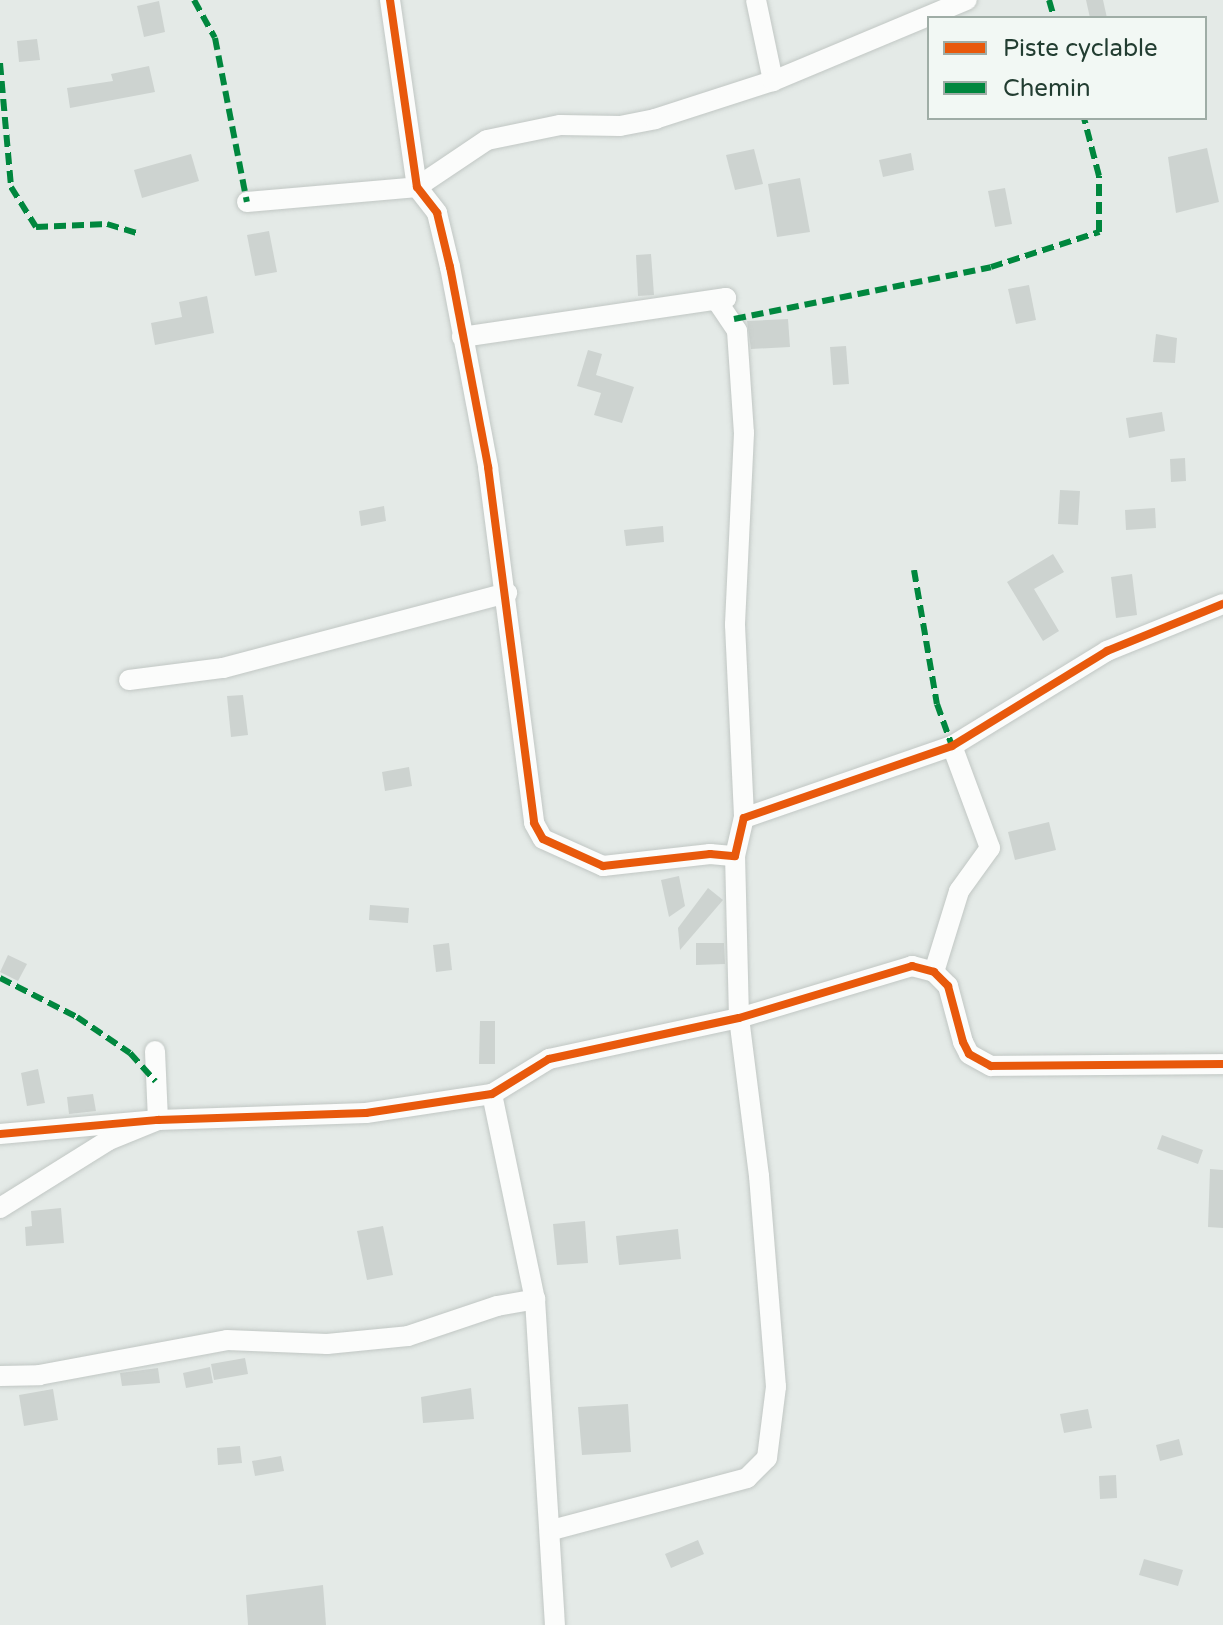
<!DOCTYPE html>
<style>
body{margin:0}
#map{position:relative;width:1223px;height:1625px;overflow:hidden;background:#e4eae7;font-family:"Varela Round",sans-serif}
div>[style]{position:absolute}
.building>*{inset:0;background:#cdd3d0}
.roads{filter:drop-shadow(0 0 2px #c1c7c4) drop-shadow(0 0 2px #c1c7c4)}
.minor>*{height:20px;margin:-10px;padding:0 10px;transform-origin:10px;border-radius:10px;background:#fbfcfb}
.quiet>*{height:6px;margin-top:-3px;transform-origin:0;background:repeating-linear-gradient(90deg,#00873e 0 12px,transparent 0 18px)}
.cycleway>*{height:8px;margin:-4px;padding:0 4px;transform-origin:4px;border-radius:4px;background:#e8590c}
span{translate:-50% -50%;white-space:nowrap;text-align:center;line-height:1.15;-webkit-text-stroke:6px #f2f8f4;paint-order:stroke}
.legend{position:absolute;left:927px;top:16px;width:280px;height:104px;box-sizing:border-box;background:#f2f8f4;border:2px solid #9fada6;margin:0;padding:10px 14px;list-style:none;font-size:24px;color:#223d31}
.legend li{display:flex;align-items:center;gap:16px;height:40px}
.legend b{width:40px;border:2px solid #9fada6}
</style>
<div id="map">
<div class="building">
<div style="clip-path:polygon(1086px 0,1103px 0,1107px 18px,1090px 18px)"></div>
<div style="clip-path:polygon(159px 1px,165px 32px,144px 37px,137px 6px)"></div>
<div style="clip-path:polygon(37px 39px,40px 60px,19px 62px,17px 41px)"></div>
<div style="clip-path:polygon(149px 66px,155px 92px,70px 108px,67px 88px,113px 81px,111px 74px)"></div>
<div style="clip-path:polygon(1207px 148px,1219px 202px,1176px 213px,1168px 157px)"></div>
<div style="clip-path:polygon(754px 149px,763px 184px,735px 190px,726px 155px)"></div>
<div style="clip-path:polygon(911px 153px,914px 170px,883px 177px,879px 160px)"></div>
<div style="clip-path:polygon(191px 154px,199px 181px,142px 198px,134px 170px)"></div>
<div style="clip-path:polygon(800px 178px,810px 232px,777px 237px,768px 184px)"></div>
<div style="clip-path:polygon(1005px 188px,1012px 224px,995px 227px,988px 191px)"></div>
<div style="clip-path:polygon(269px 231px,277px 272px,255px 276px,247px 235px)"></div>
<div style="clip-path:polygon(651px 254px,654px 295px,638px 296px,636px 255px)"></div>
<div style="clip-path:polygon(1029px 285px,1036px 320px,1016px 324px,1008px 289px)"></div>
<div style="clip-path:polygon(207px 296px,214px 333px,155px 345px,151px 323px,182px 317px,179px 302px)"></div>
<div style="clip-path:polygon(788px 319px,790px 347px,751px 349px,747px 321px)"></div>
<div style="clip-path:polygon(1156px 334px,1177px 338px,1175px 363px,1153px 362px)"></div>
<div style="clip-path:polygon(846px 346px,849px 384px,833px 385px,830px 347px)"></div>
<div style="clip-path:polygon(588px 350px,602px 354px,596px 375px,634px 387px,622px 423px,594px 415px,601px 393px,577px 386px)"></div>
<div style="clip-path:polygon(1162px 412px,1165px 431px,1129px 438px,1126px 418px)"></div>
<div style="clip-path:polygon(1185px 458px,1186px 481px,1171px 482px,1170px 459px)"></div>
<div style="clip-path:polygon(1060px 490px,1080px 491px,1078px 525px,1058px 524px)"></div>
<div style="clip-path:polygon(384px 506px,386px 521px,361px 526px,359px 511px)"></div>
<div style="clip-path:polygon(1155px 508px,1156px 528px,1126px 530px,1125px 510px)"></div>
<div style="clip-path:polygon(663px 526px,664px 542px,626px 546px,624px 530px)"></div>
<div style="clip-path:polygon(1053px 554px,1064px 572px,1034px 589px,1059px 631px,1043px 641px,1007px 582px)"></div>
<div style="clip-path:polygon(1132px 574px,1137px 615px,1116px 618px,1111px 577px)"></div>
<div style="clip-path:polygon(243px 695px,248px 735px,231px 737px,227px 696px)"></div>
<div style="clip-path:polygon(409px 767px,412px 786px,385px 791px,382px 772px)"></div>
<div style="clip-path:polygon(1049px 822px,1056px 850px,1015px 860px,1008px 832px)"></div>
<div style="clip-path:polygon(679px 876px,685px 906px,669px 917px,661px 880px)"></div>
<div style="clip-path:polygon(708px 888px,723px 900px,680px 950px,678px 928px)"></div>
<div style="clip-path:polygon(370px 905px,409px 908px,408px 923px,369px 920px)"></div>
<div style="clip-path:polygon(449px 943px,452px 970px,436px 972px,433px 945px)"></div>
<div style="clip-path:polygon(696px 943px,724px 943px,725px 964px,696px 965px)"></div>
<div style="clip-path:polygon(8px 955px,27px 964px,18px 981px,0 972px)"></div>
<div style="clip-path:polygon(480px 1021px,495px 1021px,495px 1064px,479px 1064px)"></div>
<div style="clip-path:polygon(38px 1069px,45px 1103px,27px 1106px,21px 1073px)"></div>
<div style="clip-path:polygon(93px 1094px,96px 1111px,69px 1114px,67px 1097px)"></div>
<div style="clip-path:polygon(1162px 1135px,1203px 1150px,1198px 1164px,1157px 1149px)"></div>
<div style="clip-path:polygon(1210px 1169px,1223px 1170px,1223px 1228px,1208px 1227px)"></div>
<div style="clip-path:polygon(61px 1208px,64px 1243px,26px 1246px,25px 1227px,32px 1226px,31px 1211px)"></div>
<div style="clip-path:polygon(585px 1221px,588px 1263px,557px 1265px,553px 1224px)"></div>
<div style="clip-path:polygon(383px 1226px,393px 1275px,367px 1280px,357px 1231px)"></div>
<div style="clip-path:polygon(678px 1229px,681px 1259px,619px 1265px,616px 1236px)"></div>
<div style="clip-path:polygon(245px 1358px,248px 1374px,214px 1380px,211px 1364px)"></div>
<div style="clip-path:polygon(210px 1367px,213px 1383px,186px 1388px,183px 1373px)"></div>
<div style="clip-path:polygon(158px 1368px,160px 1383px,122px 1386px,120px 1373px)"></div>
<div style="clip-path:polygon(471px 1388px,474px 1419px,423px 1423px,421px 1397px)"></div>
<div style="clip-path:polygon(53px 1389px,58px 1420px,24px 1426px,19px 1395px)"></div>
<div style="clip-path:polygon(628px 1404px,631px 1452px,582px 1455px,578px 1407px)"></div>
<div style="clip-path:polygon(1088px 1409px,1092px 1428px,1064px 1433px,1060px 1414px)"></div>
<div style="clip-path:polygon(1179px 1439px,1183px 1455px,1160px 1461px,1156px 1445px)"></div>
<div style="clip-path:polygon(240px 1446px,242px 1463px,218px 1465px,217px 1448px)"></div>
<div style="clip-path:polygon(281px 1456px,284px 1471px,255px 1476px,252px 1461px)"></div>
<div style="clip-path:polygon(1116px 1475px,1117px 1498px,1100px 1499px,1099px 1476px)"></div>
<div style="clip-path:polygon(698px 1540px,704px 1554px,671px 1568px,665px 1554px)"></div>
<div style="clip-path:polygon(1144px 1559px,1183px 1570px,1178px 1586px,1139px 1575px)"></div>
<div style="clip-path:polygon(323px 1585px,326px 1625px,248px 1625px,246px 1595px)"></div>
</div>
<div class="roads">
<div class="minor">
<div style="left:390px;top:0;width:189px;rotate:81.8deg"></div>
<div style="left:417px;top:187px;width:33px;rotate:52deg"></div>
<div style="left:437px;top:213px;width:56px;rotate:76.5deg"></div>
<div style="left:450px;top:267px;width:204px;rotate:79.2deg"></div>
<div style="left:488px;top:467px;width:359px;rotate:82.6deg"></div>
<div style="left:534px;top:823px;width:18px;rotate:61deg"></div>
<div style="left:543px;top:839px;width:66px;rotate:24.2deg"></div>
<div style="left:603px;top:866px;width:108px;rotate:-6.4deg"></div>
<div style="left:710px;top:854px;width:25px;rotate:5deg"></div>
<div style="left:735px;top:856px;width:39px;rotate:-77deg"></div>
<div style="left:744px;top:818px;width:220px;rotate:-19.1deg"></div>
<div style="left:952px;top:746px;width:182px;rotate:-31.5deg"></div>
<div style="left:1107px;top:651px;width:125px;rotate:-22.1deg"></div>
<div style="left:756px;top:0;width:83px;rotate:78.1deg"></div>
<div style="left:247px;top:202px;width:171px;rotate:-5deg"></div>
<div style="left:417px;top:187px;width:84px;rotate:-33.9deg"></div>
<div style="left:487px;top:140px;width:75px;rotate:-11.6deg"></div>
<div style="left:560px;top:125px;width:60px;rotate:1deg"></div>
<div style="left:620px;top:126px;width:36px;rotate:-11deg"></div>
<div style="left:655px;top:119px;width:124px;rotate:-17.9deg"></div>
<div style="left:773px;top:81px;width:210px;rotate:-22.7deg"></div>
<div style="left:462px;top:337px;width:267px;rotate:-8.4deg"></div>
<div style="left:726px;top:298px;width:9px;rotate:139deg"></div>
<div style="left:719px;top:304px;width:32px;rotate:56deg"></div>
<div style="left:737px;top:331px;width:102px;rotate:86.1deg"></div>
<div style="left:744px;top:433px;width:192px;rotate:92.7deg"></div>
<div style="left:735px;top:625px;width:193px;rotate:87.3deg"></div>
<div style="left:129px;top:680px;width:95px;rotate:-7.3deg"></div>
<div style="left:223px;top:668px;width:294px;rotate:-14.8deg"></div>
<div style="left:934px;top:972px;width:85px;rotate:-72.8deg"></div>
<div style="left:959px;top:891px;width:53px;rotate:-54.2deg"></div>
<div style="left:990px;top:848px;width:109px;rotate:-110.4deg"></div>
<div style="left:492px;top:1094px;width:209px;rotate:78.2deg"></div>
<div style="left:535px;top:1299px;width:327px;rotate:86.5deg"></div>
<div style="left:0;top:1134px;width:159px;rotate:-5.1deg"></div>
<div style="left:158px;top:1120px;width:208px;rotate:-1.9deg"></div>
<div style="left:366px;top:1113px;width:127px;rotate:-8.6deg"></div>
<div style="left:492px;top:1094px;width:67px;rotate:-31.6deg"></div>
<div style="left:549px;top:1059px;width:194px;rotate:-12.2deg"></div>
<div style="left:739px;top:1018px;width:181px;rotate:-16.7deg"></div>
<div style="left:912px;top:966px;width:23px;rotate:15deg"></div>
<div style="left:934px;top:972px;width:20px;rotate:45deg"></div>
<div style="left:948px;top:986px;width:58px;rotate:75deg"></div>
<div style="left:963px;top:1042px;width:13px;rotate:63deg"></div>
<div style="left:969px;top:1054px;width:25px;rotate:29deg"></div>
<div style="left:991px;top:1066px;width:232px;rotate:-0.5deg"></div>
<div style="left:0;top:1208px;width:128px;rotate:-32deg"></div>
<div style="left:109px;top:1140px;width:53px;rotate:-22.2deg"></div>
<div style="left:158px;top:1120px;width:69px;rotate:-92.5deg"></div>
<div style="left:0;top:1376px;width:39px;rotate:-1deg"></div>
<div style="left:39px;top:1375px;width:191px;rotate:-10.5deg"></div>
<div style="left:227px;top:1340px;width:100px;rotate:2.3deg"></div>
<div style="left:327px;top:1344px;width:81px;rotate:-5.6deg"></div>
<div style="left:408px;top:1336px;width:94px;rotate:-18.6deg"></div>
<div style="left:497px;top:1306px;width:39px;rotate:-10deg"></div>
<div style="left:552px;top:1530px;width:202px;rotate:-14.9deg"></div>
<div style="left:747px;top:1478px;width:28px;rotate:-45deg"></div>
<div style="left:767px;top:1458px;width:72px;rotate:-82.8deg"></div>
<div style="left:776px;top:1387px;width:212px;rotate:-94.6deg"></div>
<div style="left:759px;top:1176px;width:159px;rotate:-97.2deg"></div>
<div style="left:739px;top:1018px;width:162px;rotate:-91.4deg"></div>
</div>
</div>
<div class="quiet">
<div style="left:194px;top:0;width:43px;rotate:61.1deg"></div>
<div style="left:215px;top:38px;width:167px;rotate:79deg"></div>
<div style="left:1049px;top:0;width:19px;rotate:74deg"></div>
<div style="left:0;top:63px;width:124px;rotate:84.9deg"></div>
<div style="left:11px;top:187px;width:47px;rotate:58deg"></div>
<div style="left:36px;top:227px;width:71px;rotate:-2.4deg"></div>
<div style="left:107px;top:224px;width:34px;rotate:17deg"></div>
<div style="left:734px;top:319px;width:262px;rotate:-11.4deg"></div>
<div style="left:991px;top:267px;width:114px;rotate:-18deg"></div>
<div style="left:1099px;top:232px;width:56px;rotate:-90deg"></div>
<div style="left:1099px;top:176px;width:60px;rotate:-104.5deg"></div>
<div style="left:914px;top:570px;width:136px;rotate:80.3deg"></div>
<div style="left:937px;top:704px;width:45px;rotate:70.3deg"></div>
<div style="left:0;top:978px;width:86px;rotate:26.9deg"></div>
<div style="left:77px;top:1017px;width:64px;rotate:34.2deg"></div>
<div style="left:130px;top:1053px;width:38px;rotate:48deg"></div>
</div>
<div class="cycleway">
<div style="left:390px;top:0;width:189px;rotate:81.8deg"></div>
<div style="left:417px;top:187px;width:33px;rotate:52deg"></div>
<div style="left:437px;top:213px;width:56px;rotate:76.5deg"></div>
<div style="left:450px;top:267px;width:204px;rotate:79.2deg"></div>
<div style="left:488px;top:467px;width:359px;rotate:82.6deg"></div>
<div style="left:534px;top:823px;width:18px;rotate:61deg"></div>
<div style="left:543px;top:839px;width:66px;rotate:24.2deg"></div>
<div style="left:603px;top:866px;width:108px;rotate:-6.4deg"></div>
<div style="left:710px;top:854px;width:25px;rotate:5deg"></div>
<div style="left:735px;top:856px;width:39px;rotate:-77deg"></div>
<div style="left:744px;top:818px;width:220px;rotate:-19.1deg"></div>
<div style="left:952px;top:746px;width:182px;rotate:-31.5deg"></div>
<div style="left:1107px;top:651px;width:125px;rotate:-22.1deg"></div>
<div style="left:0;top:1134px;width:159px;rotate:-5.1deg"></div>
<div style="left:158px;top:1120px;width:208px;rotate:-1.9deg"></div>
<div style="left:366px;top:1113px;width:127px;rotate:-8.6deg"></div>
<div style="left:492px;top:1094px;width:67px;rotate:-31.6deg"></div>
<div style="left:549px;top:1059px;width:194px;rotate:-12.2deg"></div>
<div style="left:739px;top:1018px;width:181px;rotate:-16.7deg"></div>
<div style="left:912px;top:966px;width:23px;rotate:15deg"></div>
<div style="left:934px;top:972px;width:20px;rotate:45deg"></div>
<div style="left:948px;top:986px;width:58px;rotate:75deg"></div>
<div style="left:963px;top:1042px;width:13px;rotate:63deg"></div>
<div style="left:969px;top:1054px;width:25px;rotate:29deg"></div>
<div style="left:991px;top:1066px;width:232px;rotate:-0.5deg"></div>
</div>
<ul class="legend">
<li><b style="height:10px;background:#e8590c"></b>Piste cyclable</li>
<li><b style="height:10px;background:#00873e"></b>Chemin</li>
</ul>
</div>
